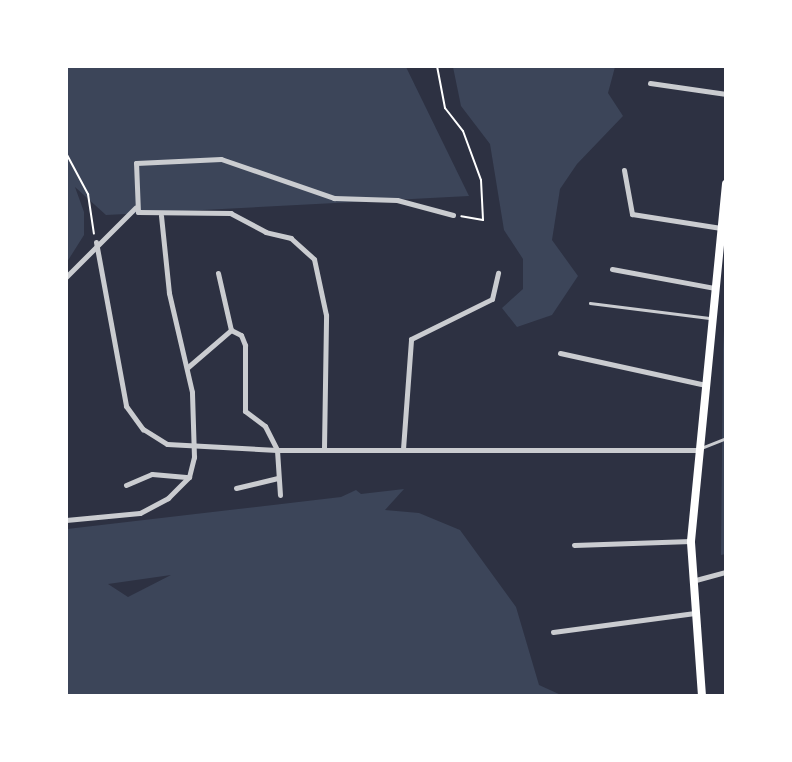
<!DOCTYPE html>
<style>
body{margin:0}
#map{position:relative;width:792px;height:762px;overflow:hidden;background:#2d3142;font-family:Spectral,serif}
div>[style]{position:absolute}
.green>*{inset:0;background:#3c4559}
.path>*{height:2px;margin:-1px;padding:0 1px;transform-origin:1px;border-radius:1px;background:#fff}
.service>*{height:2.5px;margin:-1.25px;padding:0 1.25px;transform-origin:1.25px;border-radius:1.25px;background:#caccd0}
.minor>*{height:5px;margin:-2.5px;padding:0 2.5px;transform-origin:2.5px;border-radius:2.5px;background:#caccd0}
.primary>*{height:8px;margin:-4px;padding:0 4px;transform-origin:4px;border-radius:4px;background:#fff}
span{translate:-50% -50%;white-space:nowrap;text-align:center;line-height:1.15;-webkit-text-stroke:5px #fff;paint-order:stroke}
.frame{position:absolute;inset:0;border:68px solid #fff;pointer-events:none}
</style>
<div id="map">
<div class="green">
<div style="clip-path:polygon(67px 67px,406px 67px,469px 196px,106px 215px,75px 187px,84px 212px,84px 235px,67px 262px)"></div>
<div style="clip-path:polygon(453px 67px,615px 67px,608px 93px,623px 116px,577px 164px,560px 189px,552px 240px,578px 276px,552px 315px,517px 327px,502px 308px,523px 289px,523px 259px,504px 230px,490px 144px,461px 106px)"></div>
<div style="clip-path:polygon(725px 311px,726px 554px,721px 555px,723px 349px)"></div>
<div style="clip-path:polygon(evenodd,404px 489px,385px 510px,419px 513px,460px 530px,516px 607px,539px 685px,561px 695px,67px 695px,67px 529px,341px 497px,356px 490px,361px 494px,404px 489px,171px 575px,128px 597px,108px 584px,171px 575px)"></div>
</div>
<div class="path">
<div style="left:437px;top:66px;width:43px;rotate:79.2deg"></div>
<div style="left:445px;top:108px;width:29px;rotate:52deg"></div>
<div style="left:463px;top:131px;width:52px;rotate:69.8deg"></div>
<div style="left:481px;top:180px;width:40px;rotate:87.1deg"></div>
<div style="left:483px;top:220px;width:22px;rotate:-170deg"></div>
<div style="left:66px;top:153px;width:47px;rotate:61.8deg"></div>
<div style="left:88px;top:194px;width:40px;rotate:81.5deg"></div>
</div>
<div class="service">
<div style="left:590px;top:303px;width:122px;rotate:7.1deg"></div>
<div style="left:704px;top:447px;width:24px;rotate:-22deg"></div>
</div>
<div class="minor">
<div style="left:650px;top:83px;width:77px;rotate:8.2deg"></div>
<div style="left:624px;top:170px;width:45px;rotate:79.7deg"></div>
<div style="left:632px;top:214px;width:90px;rotate:8.9deg"></div>
<div style="left:96px;top:242px;width:167px;rotate:79.6deg"></div>
<div style="left:126px;top:406px;width:29px;rotate:54deg"></div>
<div style="left:143px;top:429px;width:28px;rotate:32deg"></div>
<div style="left:167px;top:444px;width:110px;rotate:3.1deg"></div>
<div style="left:277px;top:450px;width:421px"></div>
<div style="left:612px;top:269px;width:105px;rotate:10.5deg"></div>
<div style="left:218px;top:273px;width:58px;rotate:77.2deg"></div>
<div style="left:66px;top:277px;width:98px;rotate:-45deg"></div>
<div style="left:560px;top:353px;width:148px;rotate:12.4deg"></div>
<div style="left:188px;top:367px;width:57px;rotate:-40.7deg"></div>
<div style="left:231px;top:330px;width:11px;rotate:27deg"></div>
<div style="left:241px;top:335px;width:11px;rotate:68deg"></div>
<div style="left:245px;top:345px;width:66px;rotate:90deg"></div>
<div style="left:245px;top:411px;width:25px;rotate:37deg"></div>
<div style="left:265px;top:426px;width:27px;rotate:63deg"></div>
<div style="left:277px;top:450px;width:45px;rotate:86.2deg"></div>
<div style="left:324px;top:448px;width:133px;rotate:-89.1deg"></div>
<div style="left:326px;top:315px;width:57px;rotate:-102.1deg"></div>
<div style="left:314px;top:259px;width:31px;rotate:-138deg"></div>
<div style="left:291px;top:238px;width:26px;rotate:-167deg"></div>
<div style="left:266px;top:232px;width:40px;rotate:-152deg"></div>
<div style="left:231px;top:213px;width:93px;rotate:-179.4deg"></div>
<div style="left:138px;top:212px;width:49px;rotate:-92.3deg"></div>
<div style="left:136px;top:163px;width:85px;rotate:-2.7deg"></div>
<div style="left:221px;top:159px;width:120px;rotate:19deg"></div>
<div style="left:334px;top:198px;width:63px;rotate:1.8deg"></div>
<div style="left:397px;top:200px;width:58px;rotate:15deg"></div>
<div style="left:403px;top:449px;width:110px;rotate:-85.8deg"></div>
<div style="left:411px;top:339px;width:90px;rotate:-26.3deg"></div>
<div style="left:492px;top:299px;width:27px;rotate:-77deg"></div>
<div style="left:126px;top:485px;width:28px;rotate:-23deg"></div>
<div style="left:152px;top:474px;width:37px;rotate:5deg"></div>
<div style="left:236px;top:488px;width:43px;rotate:-13.4deg"></div>
<div style="left:66px;top:520px;width:74px;rotate:-5.4deg"></div>
<div style="left:140px;top:513px;width:32px;rotate:-28deg"></div>
<div style="left:168px;top:498px;width:30px;rotate:-45deg"></div>
<div style="left:189px;top:477px;width:21px;rotate:-76deg"></div>
<div style="left:194px;top:457px;width:65px;rotate:-91.8deg"></div>
<div style="left:192px;top:392px;width:102px;rotate:-103.1deg"></div>
<div style="left:169px;top:293px;width:78px;rotate:-95.9deg"></div>
<div style="left:574px;top:545px;width:117px;rotate:-2deg"></div>
<div style="left:692px;top:581px;width:35px;rotate:-15deg"></div>
<div style="left:553px;top:632px;width:143px;rotate:-7.6deg"></div>
</div>
<div class="primary">
<div style="left:702px;top:696px;width:155px;rotate:-94.1deg"></div>
<div style="left:691px;top:541px;width:359px;rotate:-84.4deg"></div>
</div>
<div class="frame"></div>
</div>
